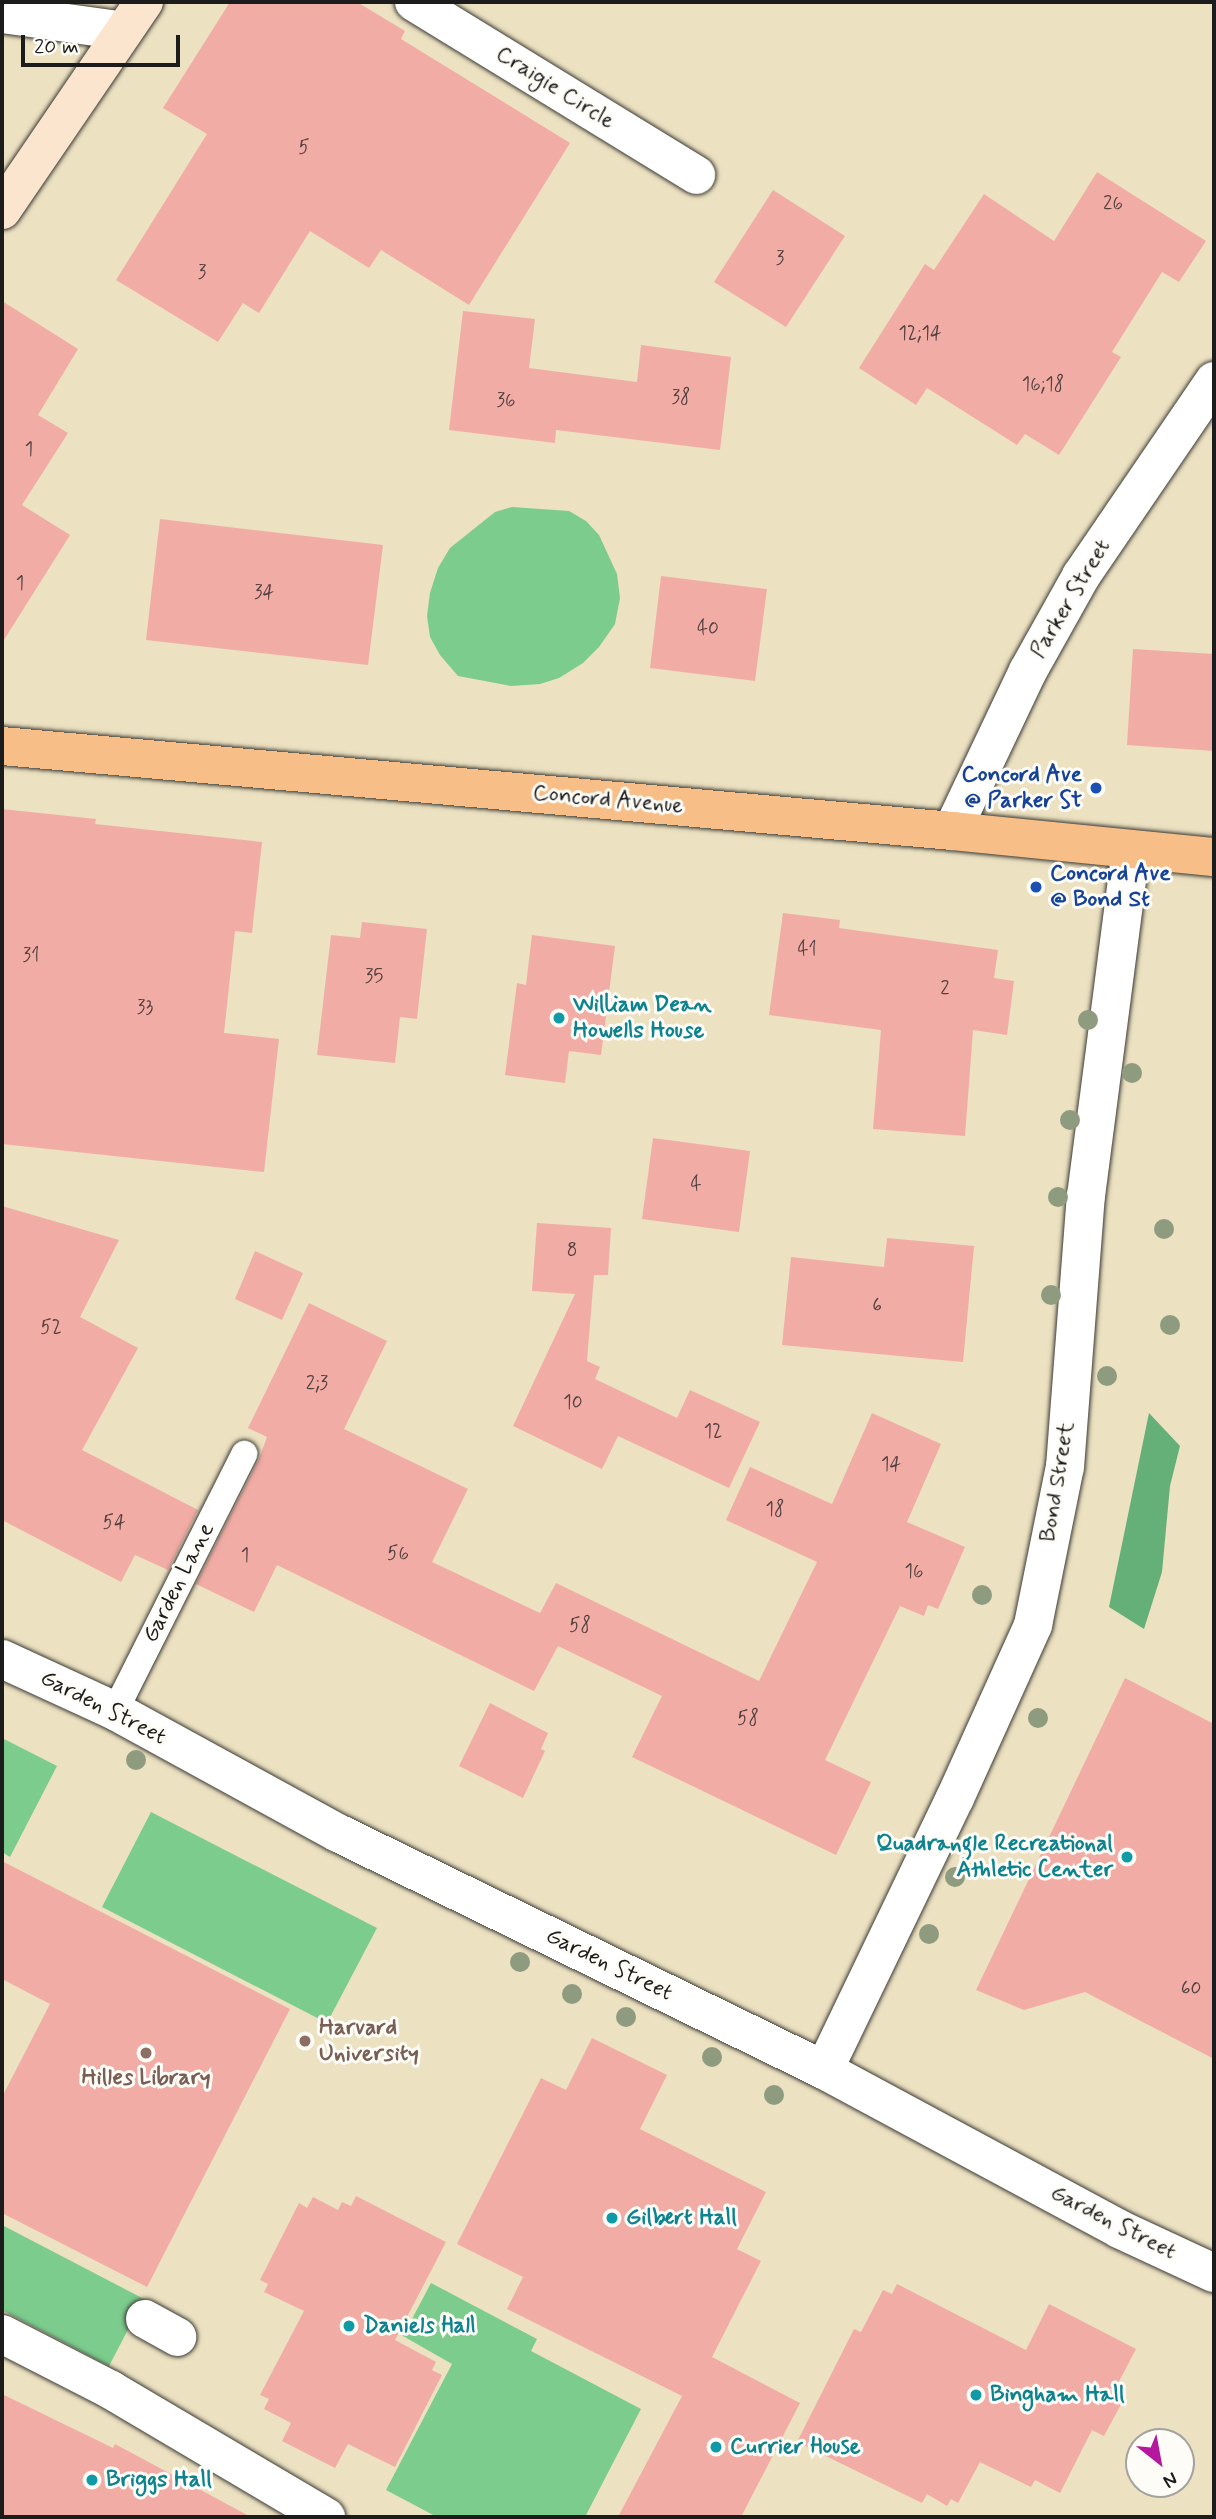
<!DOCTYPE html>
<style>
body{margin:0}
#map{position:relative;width:1216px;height:2519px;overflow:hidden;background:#ece1c1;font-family:Mynerve,sans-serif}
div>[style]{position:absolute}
.green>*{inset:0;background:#7ccc8d}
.forest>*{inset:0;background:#65b078}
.building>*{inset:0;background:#f2aca6}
.roads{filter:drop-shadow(0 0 2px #3b3a35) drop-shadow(0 0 2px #3b3a35)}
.service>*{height:26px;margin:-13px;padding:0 13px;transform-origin:13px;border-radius:13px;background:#fff}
.pedestrian>*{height:38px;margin:-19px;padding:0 19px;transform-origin:19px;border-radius:19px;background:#fff}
.minor>*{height:38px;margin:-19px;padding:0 19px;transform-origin:19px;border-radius:19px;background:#fff}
.tertiary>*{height:38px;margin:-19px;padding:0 19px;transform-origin:19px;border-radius:19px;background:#fff}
.secondary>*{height:38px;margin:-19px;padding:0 19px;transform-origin:19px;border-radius:19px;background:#fce5cf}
.primary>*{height:38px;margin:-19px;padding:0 19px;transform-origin:19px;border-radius:19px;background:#f7be87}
.trees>*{width:20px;height:20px;margin:-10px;border-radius:50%;background:#8e9b7f}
.dots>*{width:19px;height:19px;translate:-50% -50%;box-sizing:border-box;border:4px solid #fdfcf7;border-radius:50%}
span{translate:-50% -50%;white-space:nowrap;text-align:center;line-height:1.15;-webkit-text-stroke:6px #fdfcf7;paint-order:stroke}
.number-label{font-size:19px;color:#52403e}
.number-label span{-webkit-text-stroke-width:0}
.street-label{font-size:23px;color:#1c1c1c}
.transit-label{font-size:23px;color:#164399;font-weight:700}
.right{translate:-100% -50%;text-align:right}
.left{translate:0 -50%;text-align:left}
.culture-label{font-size:23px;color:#0d838f;font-weight:700}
.education-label{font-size:23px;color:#785e54;font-weight:700}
.frame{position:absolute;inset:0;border:4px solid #1c1c1c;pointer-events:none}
.north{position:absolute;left:1125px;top:2428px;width:70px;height:70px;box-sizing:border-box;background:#fdfcf7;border:2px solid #a3a29f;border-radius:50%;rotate:149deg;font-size:19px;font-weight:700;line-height:28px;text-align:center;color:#1c1c1c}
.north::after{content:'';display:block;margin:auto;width:24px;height:32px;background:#b5179e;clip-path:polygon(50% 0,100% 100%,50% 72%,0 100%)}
.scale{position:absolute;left:21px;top:35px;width:159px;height:32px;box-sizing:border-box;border:4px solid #1c1c1c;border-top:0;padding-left:9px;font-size:21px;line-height:24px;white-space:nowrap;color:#1c1c1c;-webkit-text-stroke:5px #fdfcf7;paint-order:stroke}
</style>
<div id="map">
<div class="green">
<div style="clip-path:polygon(512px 507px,569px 511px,586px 521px,599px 535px,617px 574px,620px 598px,615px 624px,599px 647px,583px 663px,559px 678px,540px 684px,511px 686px,458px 676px,440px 655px,430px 637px,427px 616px,430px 593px,438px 568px,450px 548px,495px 512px)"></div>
<div style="clip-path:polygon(2px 1738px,57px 1766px,10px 1857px,2px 1852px)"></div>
<div style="clip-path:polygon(151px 1812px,377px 1928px,327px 2023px,102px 1907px)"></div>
<div style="clip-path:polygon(2px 2225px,144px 2299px,109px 2366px,2px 2310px)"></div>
<div style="clip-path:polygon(431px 2283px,537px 2339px,531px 2351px,641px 2409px,585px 2517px,437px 2517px,386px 2490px,452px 2364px,403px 2336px)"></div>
</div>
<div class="forest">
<div style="clip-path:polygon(1149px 1413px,1180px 1446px,1170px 1486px,1162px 1572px,1144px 1629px,1109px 1607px)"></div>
</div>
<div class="building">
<div style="clip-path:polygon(230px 2px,357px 2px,405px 31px,401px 39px,570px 143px,469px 305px,381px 250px,369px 268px,310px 231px,259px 313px,243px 303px,218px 342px,116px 280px,207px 134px,163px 108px)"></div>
<div style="clip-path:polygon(1097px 172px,1206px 241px,1179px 282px,1162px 272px,1112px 352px,1121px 357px,1059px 455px,1025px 434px,1017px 445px,927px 388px,916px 405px,859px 368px,925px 264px,934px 270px,984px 194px,1054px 241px)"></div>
<div style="clip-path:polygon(773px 190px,845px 236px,786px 327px,714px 282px)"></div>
<div style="clip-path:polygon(2px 301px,78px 349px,38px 415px,68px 433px,22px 505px,70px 535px,2px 643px)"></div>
<div style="clip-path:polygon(463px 311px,535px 319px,529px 368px,637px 382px,641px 345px,731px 357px,720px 450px,556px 430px,555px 443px,449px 430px)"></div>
<div style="clip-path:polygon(160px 519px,383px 545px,368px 665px,146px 640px)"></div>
<div style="clip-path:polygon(661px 576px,767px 589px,755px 681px,650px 668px)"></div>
<div style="clip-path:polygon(1133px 649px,1214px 654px,1214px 751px,1127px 745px)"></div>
<div style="clip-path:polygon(2px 809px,96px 819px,95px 824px,262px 842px,252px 933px,235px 931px,224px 1033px,279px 1039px,264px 1172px,2px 1144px)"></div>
<div style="clip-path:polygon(783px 913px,840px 920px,839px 928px,998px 950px,994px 978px,1014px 981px,1007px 1035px,973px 1030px,965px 1136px,873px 1129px,881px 1030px,769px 1015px)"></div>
<div style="clip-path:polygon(362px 922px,427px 929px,417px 1019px,400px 1017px,395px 1063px,317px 1055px,331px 935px,360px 938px)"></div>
<div style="clip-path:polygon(532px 935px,615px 946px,601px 1055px,569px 1051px,565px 1083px,505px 1075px,517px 983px,526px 985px)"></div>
<div style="clip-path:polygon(653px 1138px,750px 1151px,739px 1232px,642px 1219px)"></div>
<div style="clip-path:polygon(2px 1206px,119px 1240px,80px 1317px,138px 1348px,82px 1450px,198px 1510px,168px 1570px,135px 1555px,121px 1582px,2px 1520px)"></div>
<div style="clip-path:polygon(537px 1223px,611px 1228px,608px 1275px,594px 1275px,587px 1361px,600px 1367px,595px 1379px,677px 1418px,690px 1390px,760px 1422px,729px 1488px,618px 1436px,602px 1469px,513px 1426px,575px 1294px,532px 1291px)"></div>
<div style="clip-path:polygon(887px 1238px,974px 1246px,963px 1362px,782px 1345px,791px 1257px,884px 1267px)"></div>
<div style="clip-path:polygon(255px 1251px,303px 1273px,282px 1320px,235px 1299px)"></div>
<div style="clip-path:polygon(309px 1303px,387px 1341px,344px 1429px,468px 1489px,432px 1562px,540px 1613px,556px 1583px,759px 1681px,817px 1562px,726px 1520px,750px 1467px,832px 1504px,872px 1413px,941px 1444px,907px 1522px,965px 1547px,938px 1609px,928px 1605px,924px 1616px,900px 1606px,825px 1760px,871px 1782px,836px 1855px,632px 1757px,662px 1696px,558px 1646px,534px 1691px,277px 1565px,254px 1612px,196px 1584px,258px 1461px,267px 1437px,248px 1428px)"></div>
<div style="clip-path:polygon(1125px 1678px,1214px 1724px,1214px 2059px,1085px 1992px,1024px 2010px,976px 1990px)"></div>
<div style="clip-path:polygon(490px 1703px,548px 1733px,541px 1749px,545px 1751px,523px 1798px,459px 1766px)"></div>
<div style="clip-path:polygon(2px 1861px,290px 2009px,147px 2287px,2px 2213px,2px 2097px,50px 2004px,2px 1979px)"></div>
<div style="clip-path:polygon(592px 2038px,667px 2075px,640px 2129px,766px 2192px,737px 2249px,761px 2261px,712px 2357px,800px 2403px,741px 2517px,618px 2517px,682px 2396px,507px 2309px,523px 2277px,457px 2244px,541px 2078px,566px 2090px)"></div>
<div style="clip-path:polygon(356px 2196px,446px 2242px,395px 2340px,436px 2362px,432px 2370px,442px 2375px,395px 2467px,348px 2444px,335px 2468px,282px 2441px,291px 2423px,264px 2409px,269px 2399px,260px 2395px,304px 2311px,264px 2292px,268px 2284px,260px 2280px,299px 2203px,307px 2208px,313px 2197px,338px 2210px,342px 2202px,351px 2206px)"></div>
<div style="clip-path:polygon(897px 2284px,1026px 2350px,1049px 2304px,1136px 2349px,1114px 2391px,1125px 2397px,1104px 2436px,1092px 2430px,1060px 2493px,1035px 2480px,1031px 2487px,980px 2462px,958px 2503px,951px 2499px,947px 2506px,927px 2494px,922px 2503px,797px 2442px,854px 2329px,861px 2332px,883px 2290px,892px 2294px)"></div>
<div style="clip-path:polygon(2px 2394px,113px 2448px,115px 2444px,251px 2517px,2px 2517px)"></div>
</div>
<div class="roads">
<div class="service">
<div style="left:115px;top:1711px;width:288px;rotate:-63.3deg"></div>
</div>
<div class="pedestrian">
<div style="left:145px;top:2319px;width:37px;rotate:29deg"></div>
<div style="left:2px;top:2334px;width:123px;rotate:27.2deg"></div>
<div style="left:111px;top:2390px;width:250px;rotate:30.6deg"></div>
</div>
<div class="minor">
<div style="left:414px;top:2px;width:331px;rotate:31.5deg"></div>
<div style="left:2px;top:14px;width:123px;rotate:7.9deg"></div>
<div style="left:952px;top:831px;width:177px;rotate:-64.6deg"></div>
<div style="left:1028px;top:671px;width:109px;rotate:-60.8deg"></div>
<div style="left:1081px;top:576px;width:236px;rotate:-55.7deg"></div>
<div style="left:824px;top:2070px;width:302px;rotate:-64.3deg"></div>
<div style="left:955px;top:1798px;width:190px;rotate:-65.7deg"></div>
<div style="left:1033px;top:1625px;width:161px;rotate:-78.6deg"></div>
<div style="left:1065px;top:1467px;width:272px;rotate:-85.6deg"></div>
<div style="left:1086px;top:1196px;width:349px;rotate:-82.6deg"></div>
</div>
<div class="tertiary">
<div style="left:2px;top:1659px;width:124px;rotate:24.7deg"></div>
<div style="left:115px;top:1711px;width:254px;rotate:28.7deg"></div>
<div style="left:338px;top:1833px;width:541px;rotate:26deg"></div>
<div style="left:824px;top:2070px;width:335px;rotate:28.3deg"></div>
<div style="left:1119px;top:2229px;width:105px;rotate:24.9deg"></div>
</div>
<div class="secondary">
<div style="left:2px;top:210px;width:252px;rotate:-55.7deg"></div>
</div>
<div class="primary">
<div style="left:2px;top:746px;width:954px;rotate:5.11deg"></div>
<div style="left:952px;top:831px;width:263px;rotate:5.7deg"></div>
</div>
</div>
<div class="trees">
<div style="left:1088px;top:1020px"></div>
<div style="left:1132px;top:1073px"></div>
<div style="left:1070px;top:1120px"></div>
<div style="left:1058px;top:1197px"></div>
<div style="left:1164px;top:1229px"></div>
<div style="left:1051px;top:1295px"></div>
<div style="left:1170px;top:1325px"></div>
<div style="left:1107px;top:1376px"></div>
<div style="left:982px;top:1595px"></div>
<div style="left:1038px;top:1718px"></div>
<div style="left:136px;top:1760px"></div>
<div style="left:955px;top:1877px"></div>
<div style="left:929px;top:1934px"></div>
<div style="left:520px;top:1962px"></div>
<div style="left:572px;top:1994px"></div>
<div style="left:626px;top:2017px"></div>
<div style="left:712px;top:2057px"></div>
<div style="left:774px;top:2095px"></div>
</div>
<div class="dots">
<div style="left:1096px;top:788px;background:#1a4fb4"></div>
<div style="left:1036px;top:887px;background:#1a4fb4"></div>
<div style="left:559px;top:1018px;background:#0f9aa8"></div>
<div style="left:1127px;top:1857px;background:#0f9aa8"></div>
<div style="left:305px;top:2041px;background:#8d6e63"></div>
<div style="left:146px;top:2053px;background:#8d6e63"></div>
<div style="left:612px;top:2218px;background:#0f9aa8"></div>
<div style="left:349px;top:2326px;background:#0f9aa8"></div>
<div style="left:976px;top:2395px;background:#0f9aa8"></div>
<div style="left:716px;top:2447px;background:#0f9aa8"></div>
<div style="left:92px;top:2480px;background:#0f9aa8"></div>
</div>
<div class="number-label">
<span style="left:304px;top:148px">5</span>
<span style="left:1113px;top:204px">26</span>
<span style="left:780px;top:259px">3</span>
<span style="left:202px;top:273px">3</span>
<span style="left:920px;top:334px">12;14</span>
<span style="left:1043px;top:385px">16;18</span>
<span style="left:681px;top:398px">38</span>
<span style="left:506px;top:401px">36</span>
<span style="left:29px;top:450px">1</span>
<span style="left:20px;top:584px">1</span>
<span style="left:264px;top:593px">34</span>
<span style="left:708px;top:629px">40</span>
<span style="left:807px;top:950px">41</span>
<span style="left:31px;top:956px">31</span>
<span style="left:374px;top:977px">35</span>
<span style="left:945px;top:989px">2</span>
<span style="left:145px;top:1008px">33</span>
<span style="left:696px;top:1185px">4</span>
<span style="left:572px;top:1251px">8</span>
<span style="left:877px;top:1306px">6</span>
<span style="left:51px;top:1328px">52</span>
<span style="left:317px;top:1384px">2;3</span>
<span style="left:573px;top:1403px">10</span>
<span style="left:713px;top:1432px">12</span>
<span style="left:891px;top:1465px">14</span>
<span style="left:775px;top:1510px">18</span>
<span style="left:114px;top:1523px">54</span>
<span style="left:398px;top:1554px">56</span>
<span style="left:245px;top:1556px">1</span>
<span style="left:914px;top:1572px">16</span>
<span style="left:580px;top:1626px">58</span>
<span style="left:748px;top:1719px">58</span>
<span style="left:1191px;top:1989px">60</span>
</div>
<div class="street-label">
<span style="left:555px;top:88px;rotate:32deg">Craigie Circle</span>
<span style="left:1071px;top:599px;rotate:-59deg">Parker Street</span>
<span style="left:608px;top:800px;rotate:5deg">Concord Avenue</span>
<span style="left:1058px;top:1482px;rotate:-81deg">Bond Street</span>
<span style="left:179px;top:1583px;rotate:-63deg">Garden Lane</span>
<span style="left:103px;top:1708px;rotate:27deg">Garden Street</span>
<span style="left:609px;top:1965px;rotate:26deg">Garden Street</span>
<span style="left:1113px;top:2223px;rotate:27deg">Garden Street</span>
</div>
<div class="transit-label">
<span class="right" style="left:1082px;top:788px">Concord Ave<br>@ Parker St</span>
<span class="left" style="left:1050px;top:887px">Concord Ave<br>@ Bond St</span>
</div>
<div class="culture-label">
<span class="left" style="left:573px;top:1018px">William Dean<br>Howells House</span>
<span class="right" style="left:1113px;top:1857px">Quadrangle Recreational<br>Athletic Center</span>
<span class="left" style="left:626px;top:2218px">Gilbert Hall</span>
<span class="left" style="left:363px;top:2326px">Daniels Hall</span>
<span class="left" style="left:990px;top:2395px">Bingham Hall</span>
<span class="left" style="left:730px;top:2447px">Currier House</span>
<span class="left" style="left:106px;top:2480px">Briggs Hall</span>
</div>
<div class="education-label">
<span class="left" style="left:319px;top:2041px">Harvard<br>University</span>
<span style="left:146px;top:2078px">Hilles Library</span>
</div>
<div class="frame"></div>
<div class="north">N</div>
<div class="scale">20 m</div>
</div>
